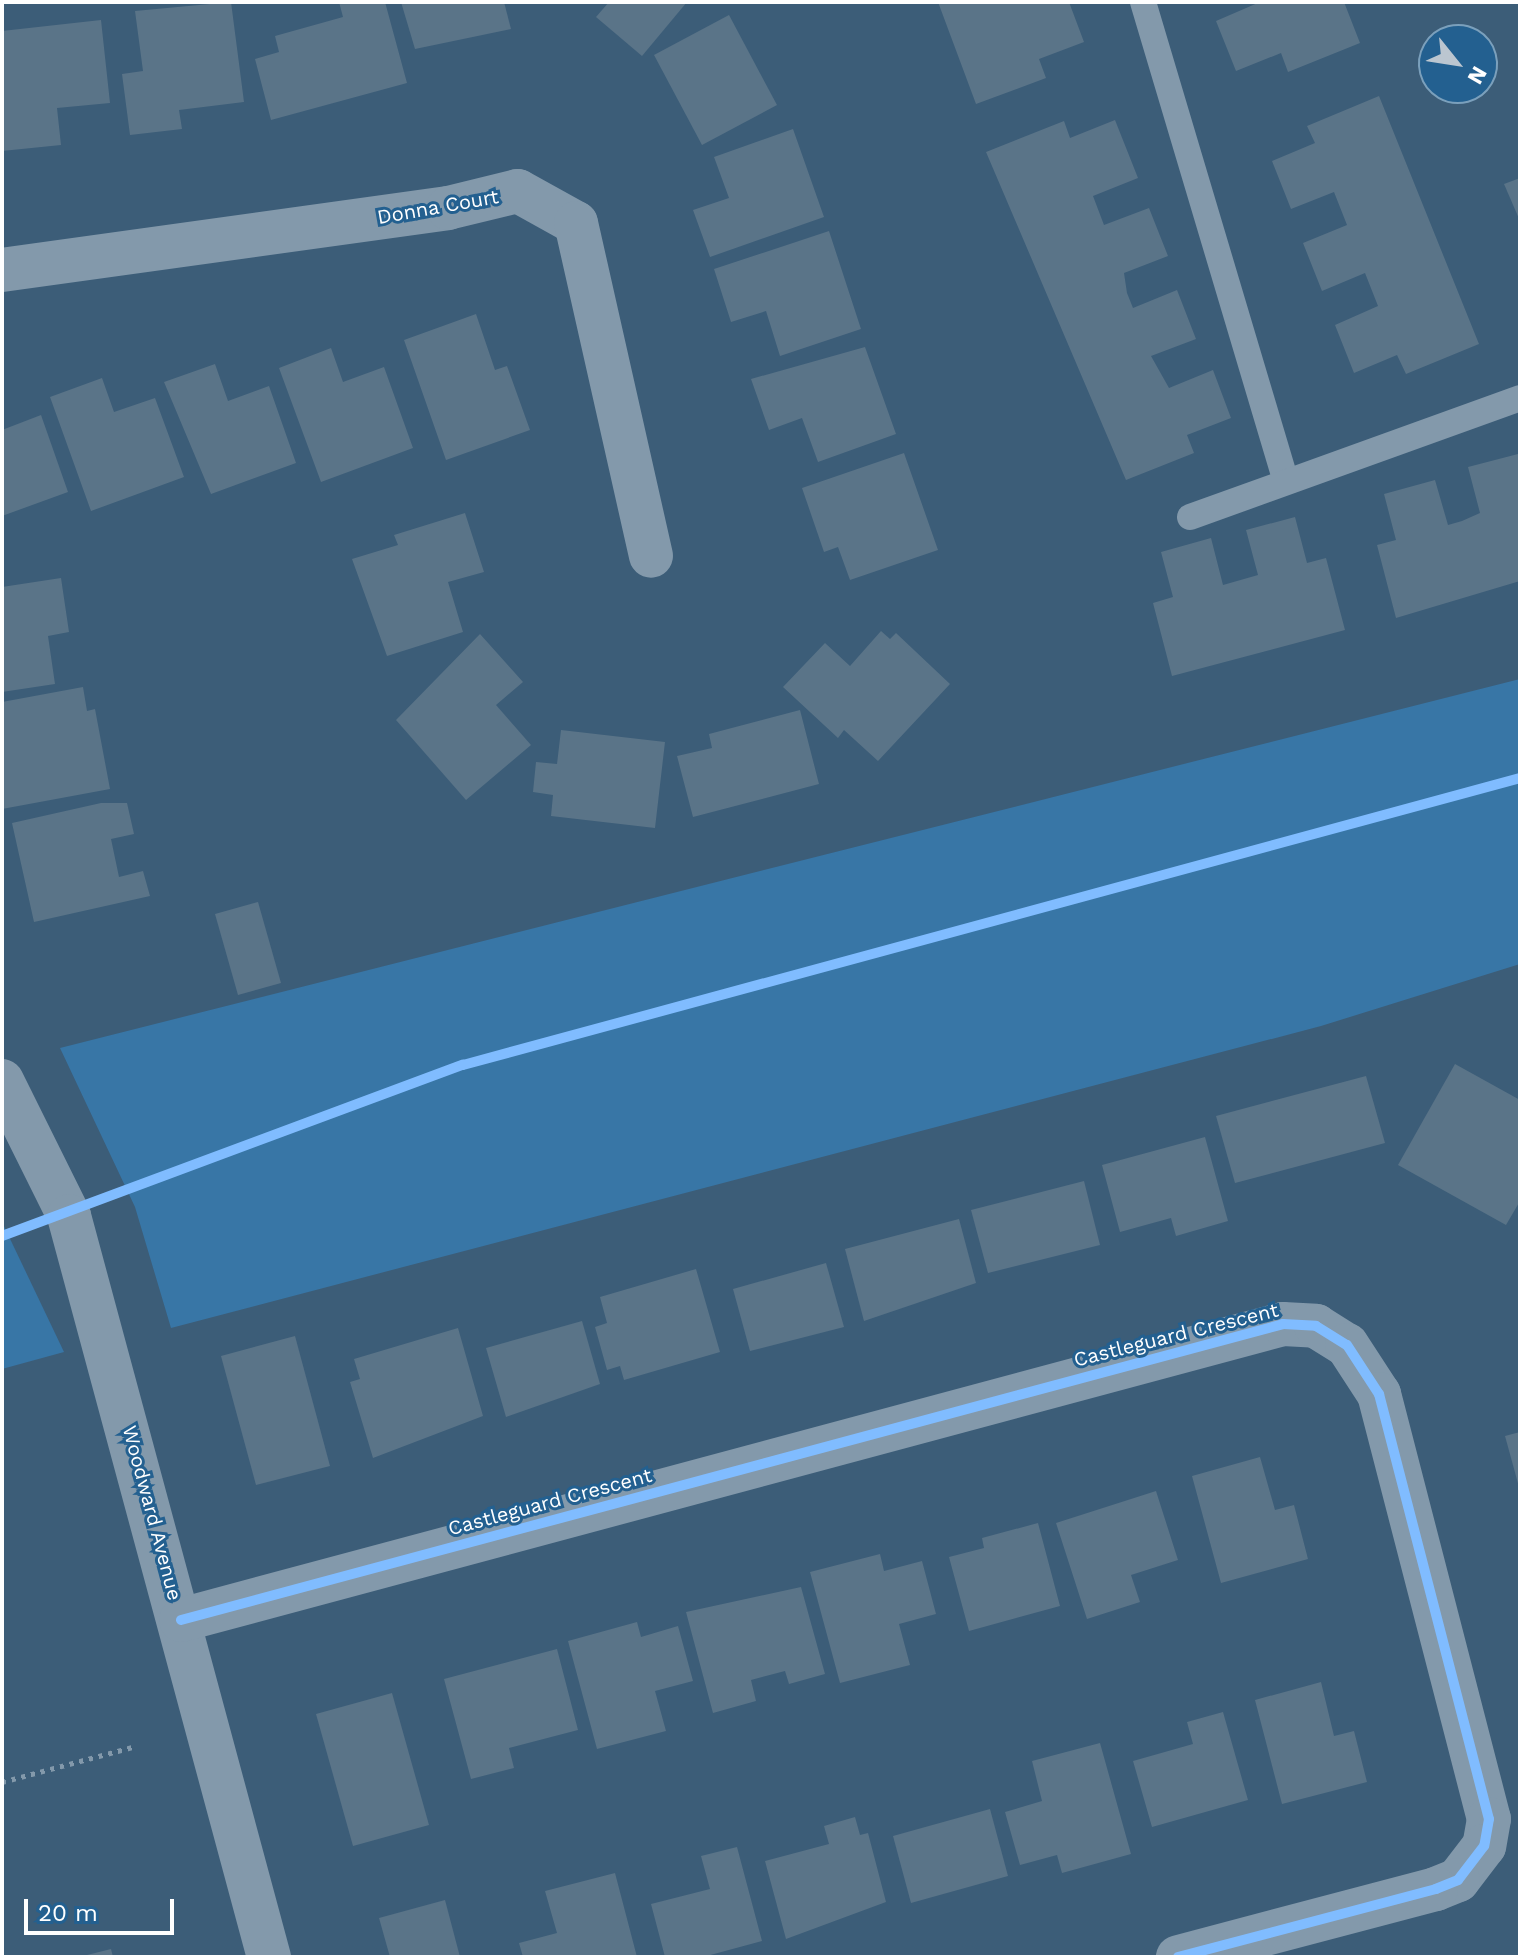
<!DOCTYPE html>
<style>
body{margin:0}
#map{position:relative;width:1522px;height:1959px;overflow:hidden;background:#3c5d78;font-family:"Work Sans",sans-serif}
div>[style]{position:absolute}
.green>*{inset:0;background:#3876a6}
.building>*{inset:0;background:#5a7488}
.path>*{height:5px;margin-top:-2.5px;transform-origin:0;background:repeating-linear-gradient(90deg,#8399ab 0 4px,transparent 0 10px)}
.service>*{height:26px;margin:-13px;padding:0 13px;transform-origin:13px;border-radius:13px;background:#8399ab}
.minor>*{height:44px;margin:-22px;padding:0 22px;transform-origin:22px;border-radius:22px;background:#8399ab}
.cycleway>*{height:10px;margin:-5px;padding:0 5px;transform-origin:5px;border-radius:5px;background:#80bcff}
span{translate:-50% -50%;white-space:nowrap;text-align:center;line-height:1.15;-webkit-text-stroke:6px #236090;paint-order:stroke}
.street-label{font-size:20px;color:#fff}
.frame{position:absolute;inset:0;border:4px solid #fff;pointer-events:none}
.north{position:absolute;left:1418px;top:24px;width:80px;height:80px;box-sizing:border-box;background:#236090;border:2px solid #7ba0bc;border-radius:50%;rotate:120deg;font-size:22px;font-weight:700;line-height:32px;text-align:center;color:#fff}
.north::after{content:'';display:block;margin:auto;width:28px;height:36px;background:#bbc6d0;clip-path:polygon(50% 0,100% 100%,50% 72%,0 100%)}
.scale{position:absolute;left:24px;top:1899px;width:150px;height:36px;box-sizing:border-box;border:4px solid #fff;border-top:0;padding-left:10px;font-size:24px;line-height:28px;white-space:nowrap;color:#fff;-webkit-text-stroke:6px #236090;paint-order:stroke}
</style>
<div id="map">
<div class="green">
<div style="clip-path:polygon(1520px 679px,1520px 964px,1321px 1026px,171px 1328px,135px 1207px,60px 1048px)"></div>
<div style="clip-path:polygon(2px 1222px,64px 1352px,2px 1369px)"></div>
</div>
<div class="building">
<div style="clip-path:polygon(231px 2px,244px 102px,179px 110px,182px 129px,130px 135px,122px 74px,143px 71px,135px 11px)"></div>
<div style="clip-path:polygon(339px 2px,385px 2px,407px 83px,271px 120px,255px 59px,279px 52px,275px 36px,343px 17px)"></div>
<div style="clip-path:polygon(401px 2px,504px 2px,511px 29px,415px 49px)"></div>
<div style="clip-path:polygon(609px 2px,687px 2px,642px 56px,596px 17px)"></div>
<div style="clip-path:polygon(938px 2px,1069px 2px,1084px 42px,1039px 59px,1046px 78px,976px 104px)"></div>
<div style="clip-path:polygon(1260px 2px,1344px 2px,1360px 43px,1288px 72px,1281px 53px,1236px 71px,1216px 21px)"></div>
<div style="clip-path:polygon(729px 15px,777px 105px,702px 145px,654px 55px)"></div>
<div style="clip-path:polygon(101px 20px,110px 103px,57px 108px,61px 145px,2px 151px,2px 31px)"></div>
<div style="clip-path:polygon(1379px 96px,1479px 344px,1406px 374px,1397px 355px,1354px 373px,1335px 325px,1378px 306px,1365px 273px,1322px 291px,1303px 243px,1347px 225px,1334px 192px,1291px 209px,1272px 161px,1315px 143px,1307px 126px)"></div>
<div style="clip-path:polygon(1115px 120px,1138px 178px,1093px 196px,1104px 225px,1149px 208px,1168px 256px,1124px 273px,1127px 293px,1133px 308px,1177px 290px,1196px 339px,1151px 356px,1169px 388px,1213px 370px,1231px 418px,1187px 435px,1194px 453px,1126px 480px,986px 152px,1064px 121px,1070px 138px)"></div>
<div style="clip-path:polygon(793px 129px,824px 217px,710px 257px,693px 210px,729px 198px,714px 157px)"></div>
<div style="clip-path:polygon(1520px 178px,1520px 221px,1504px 184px)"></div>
<div style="clip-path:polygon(829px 231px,861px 329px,780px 356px,766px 311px,731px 322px,714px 269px)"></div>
<div style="clip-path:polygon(476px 314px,495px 370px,507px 366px,530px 430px,446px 460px,404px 340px)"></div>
<div style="clip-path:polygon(865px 347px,896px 434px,818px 462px,802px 418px,769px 430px,751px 379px)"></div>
<div style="clip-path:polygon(331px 348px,343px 382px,384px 367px,413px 448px,321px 482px,279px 368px)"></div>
<div style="clip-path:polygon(215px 364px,228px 401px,269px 386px,296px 463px,211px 494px,164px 382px)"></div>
<div style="clip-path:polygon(102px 378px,114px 412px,155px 398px,184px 477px,91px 511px,50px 397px)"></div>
<div style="clip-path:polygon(41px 415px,68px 492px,2px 516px,2px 430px)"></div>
<div style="clip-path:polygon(904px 453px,938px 550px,850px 580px,838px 547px,824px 552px,802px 488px)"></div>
<div style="clip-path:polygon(1518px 454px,1520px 581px,1396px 618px,1377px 545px,1396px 540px,1384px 494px,1435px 480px,1448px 525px,1462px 521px,1480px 513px,1468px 467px)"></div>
<div style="clip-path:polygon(465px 513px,484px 572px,448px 582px,463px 632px,387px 656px,352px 559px,398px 545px,394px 535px)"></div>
<div style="clip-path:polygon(1295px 517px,1307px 563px,1326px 558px,1345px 630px,1172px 676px,1153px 603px,1173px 597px,1161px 552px,1211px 538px,1223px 585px,1258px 575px,1246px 530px)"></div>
<div style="clip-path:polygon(61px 578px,69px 632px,48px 636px,55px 684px,2px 692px,2px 587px)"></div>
<div style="clip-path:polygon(881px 631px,890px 639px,896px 633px,950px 684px,878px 761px,844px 730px,838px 738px,783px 687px,825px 643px,850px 666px)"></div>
<div style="clip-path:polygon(480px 634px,523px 682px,496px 705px,531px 745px,466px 800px,396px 720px)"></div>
<div style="clip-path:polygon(83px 687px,87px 711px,95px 709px,110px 789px,2px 809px,2px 702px)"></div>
<div style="clip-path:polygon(800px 710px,819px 784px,693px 817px,677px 756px,712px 748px,709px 734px)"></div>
<div style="clip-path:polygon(561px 730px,665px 742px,655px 828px,551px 816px,553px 795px,533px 792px,536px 762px,557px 764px)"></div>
<div style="clip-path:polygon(101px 803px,127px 803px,134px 834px,111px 839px,119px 877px,143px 871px,150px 896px,34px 922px,12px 823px)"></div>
<div style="clip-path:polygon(258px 902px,281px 983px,238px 995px,215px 914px)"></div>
<div style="clip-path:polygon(1455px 1064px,1520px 1100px,1520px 1201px,1506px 1225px,1398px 1165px)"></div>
<div style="clip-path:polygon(1366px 1076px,1385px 1143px,1235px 1183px,1216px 1116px)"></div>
<div style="clip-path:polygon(1205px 1137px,1228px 1221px,1176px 1236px,1171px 1218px,1120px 1232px,1102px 1165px)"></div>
<div style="clip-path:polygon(1084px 1181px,1100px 1245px,988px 1273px,971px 1210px)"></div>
<div style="clip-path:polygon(959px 1219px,976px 1283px,864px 1321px,845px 1249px)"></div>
<div style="clip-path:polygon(826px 1263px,844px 1327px,750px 1351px,733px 1289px)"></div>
<div style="clip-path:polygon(696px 1269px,720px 1352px,624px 1380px,620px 1366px,607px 1370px,595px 1327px,607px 1323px,600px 1297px)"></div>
<div style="clip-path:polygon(582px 1321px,600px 1384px,506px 1417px,486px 1348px)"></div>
<div style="clip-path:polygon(458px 1328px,483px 1416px,373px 1458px,350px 1382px,360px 1379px,354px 1359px)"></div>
<div style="clip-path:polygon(295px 1336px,330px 1466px,256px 1485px,221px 1356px)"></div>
<div style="clip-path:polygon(1520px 1432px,1520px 1487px,1519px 1487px,1505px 1436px)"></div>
<div style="clip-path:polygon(1260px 1457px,1275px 1510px,1294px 1505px,1308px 1559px,1221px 1583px,1192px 1476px)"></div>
<div style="clip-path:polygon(1156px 1491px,1178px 1560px,1131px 1575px,1140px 1602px,1087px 1619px,1056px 1523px)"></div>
<div style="clip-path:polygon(1038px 1523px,1060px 1606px,969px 1631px,949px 1557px,984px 1548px,982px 1538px)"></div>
<div style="clip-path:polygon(880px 1554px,884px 1571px,922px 1561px,936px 1614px,899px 1624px,910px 1665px,840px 1683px,810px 1572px)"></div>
<div style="clip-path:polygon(801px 1587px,825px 1674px,789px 1684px,785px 1671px,751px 1680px,756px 1701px,713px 1713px,686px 1612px)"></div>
<div style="clip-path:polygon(637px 1622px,641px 1637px,678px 1626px,693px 1681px,655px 1691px,666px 1731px,597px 1749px,568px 1641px)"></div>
<div style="clip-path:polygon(557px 1649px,578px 1730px,509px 1748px,514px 1768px,471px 1779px,444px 1679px)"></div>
<div style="clip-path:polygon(1321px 1682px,1334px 1736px,1354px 1731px,1367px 1782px,1282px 1804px,1255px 1700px)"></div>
<div style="clip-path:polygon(392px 1693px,429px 1825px,353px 1846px,316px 1714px)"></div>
<div style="clip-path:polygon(1223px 1712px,1248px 1800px,1152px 1827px,1133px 1761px,1193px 1744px,1187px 1722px)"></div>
<div style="clip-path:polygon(1100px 1743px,1131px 1854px,1062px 1873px,1057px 1855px,1020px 1865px,1005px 1812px,1042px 1801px,1032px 1761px)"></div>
<div style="clip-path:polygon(990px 1809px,1008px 1876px,911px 1903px,893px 1836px)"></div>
<div style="clip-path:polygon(855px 1817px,860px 1835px,868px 1833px,886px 1902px,786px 1939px,765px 1861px,829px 1844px,824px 1826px)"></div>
<div style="clip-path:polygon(737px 1847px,762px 1941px,703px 1957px,665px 1957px,651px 1904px,710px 1889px,701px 1856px)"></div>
<div style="clip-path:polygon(615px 1873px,637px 1957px,523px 1957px,519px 1943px,557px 1933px,545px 1891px)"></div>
<div style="clip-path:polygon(445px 1900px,460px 1957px,390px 1957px,379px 1918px)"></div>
<div style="clip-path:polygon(111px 1949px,113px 1957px,83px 1957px,83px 1956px)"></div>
</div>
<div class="path">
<div style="left:2px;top:1782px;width:139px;rotate:-15deg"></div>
</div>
<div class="service">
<div style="left:1143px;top:2px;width:498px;rotate:73.4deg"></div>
<div style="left:1190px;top:517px;width:351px;rotate:-19.8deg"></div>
</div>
<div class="minor">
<div style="left:2px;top:270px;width:450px;rotate:-7.9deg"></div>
<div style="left:448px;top:208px;width:72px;rotate:-13.7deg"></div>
<div style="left:518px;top:191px;width:66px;rotate:28.9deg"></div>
<div style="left:576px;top:223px;width:341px;rotate:77.3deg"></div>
<div style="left:2px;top:1081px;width:151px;rotate:63.6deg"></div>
<div style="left:69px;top:1216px;width:768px;rotate:74.9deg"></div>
<div style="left:181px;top:1620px;width:1141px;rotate:-15.03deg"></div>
<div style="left:1283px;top:1324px;width:33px;rotate:3deg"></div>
<div style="left:1316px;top:1326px;width:36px;rotate:32deg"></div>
<div style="left:1347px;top:1345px;width:59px;rotate:56.9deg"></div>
<div style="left:1379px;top:1394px;width:439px;rotate:75.5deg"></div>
<div style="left:1489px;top:1819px;width:27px;rotate:100deg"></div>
<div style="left:1484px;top:1846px;width:43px;rotate:127.4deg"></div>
<div style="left:1458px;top:1880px;width:24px;rotate:158deg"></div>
<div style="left:1436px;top:1889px;width:267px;rotate:165.2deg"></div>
</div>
<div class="cycleway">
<div style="left:2px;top:1236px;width:492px;rotate:-20.4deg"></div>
<div style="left:463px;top:1065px;width:1095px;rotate:-15.19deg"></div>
<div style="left:181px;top:1620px;width:1141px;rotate:-15.03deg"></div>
<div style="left:1283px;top:1324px;width:33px;rotate:3deg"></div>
<div style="left:1316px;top:1326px;width:36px;rotate:32deg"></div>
<div style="left:1347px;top:1345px;width:59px;rotate:56.9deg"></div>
<div style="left:1379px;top:1394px;width:439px;rotate:75.5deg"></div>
<div style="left:1489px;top:1819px;width:27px;rotate:100deg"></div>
<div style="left:1484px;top:1846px;width:43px;rotate:127.4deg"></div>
<div style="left:1458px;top:1880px;width:24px;rotate:158deg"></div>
<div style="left:1436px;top:1889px;width:267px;rotate:165.2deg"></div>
</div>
<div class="street-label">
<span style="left:438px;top:207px;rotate:-10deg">Donna Court</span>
<span style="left:1176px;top:1335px;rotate:-14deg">Castleguard Crescent</span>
<span style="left:550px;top:1502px;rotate:-15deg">Castleguard Crescent</span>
<span style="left:152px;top:1513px;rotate:75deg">Woodward Avenue</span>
</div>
<div class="frame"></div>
<div class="north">N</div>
<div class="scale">20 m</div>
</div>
